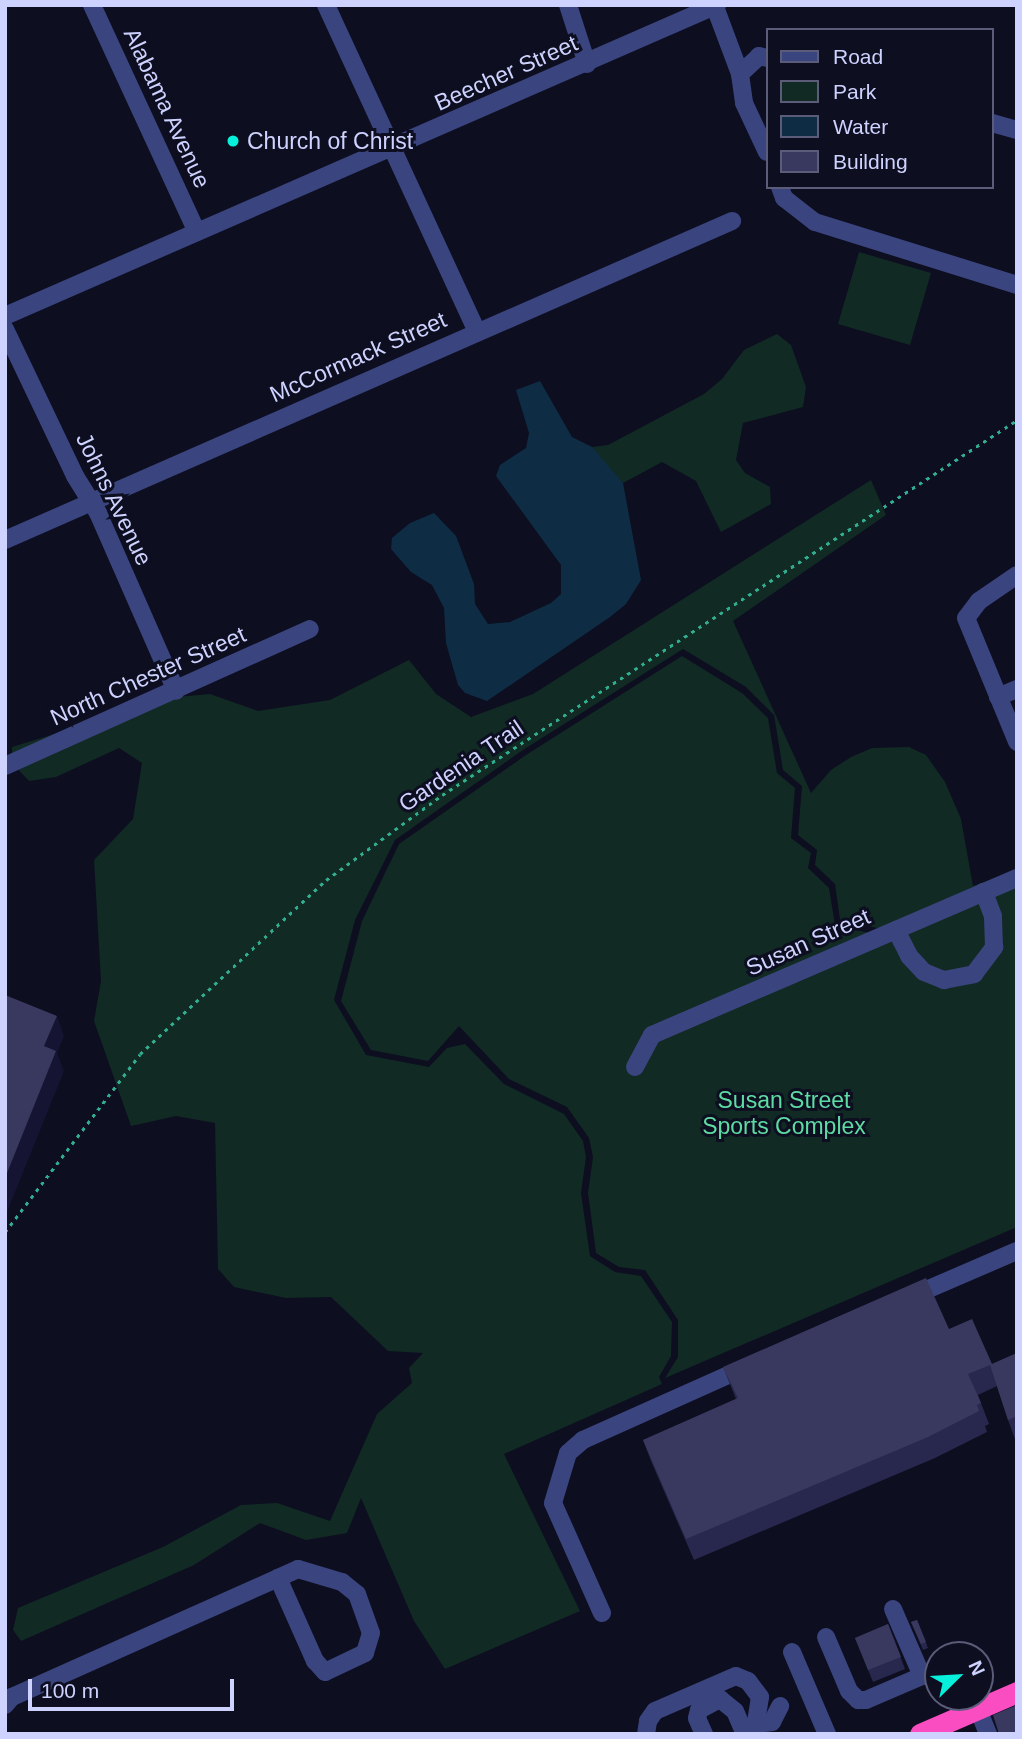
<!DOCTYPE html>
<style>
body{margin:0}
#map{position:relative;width:1022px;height:1739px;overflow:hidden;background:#0d0e20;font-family:Arial,sans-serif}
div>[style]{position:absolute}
.green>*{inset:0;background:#112a24}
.water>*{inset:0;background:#0e2d44}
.path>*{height:2.5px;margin-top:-1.25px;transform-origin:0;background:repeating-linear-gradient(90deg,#31ae8f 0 3.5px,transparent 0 8.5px)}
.minor>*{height:18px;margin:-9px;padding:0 9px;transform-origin:9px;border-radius:9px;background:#3a447e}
.highway>*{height:21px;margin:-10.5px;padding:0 10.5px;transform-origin:10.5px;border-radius:10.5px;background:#fa4dc1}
.wall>*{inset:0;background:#28274d}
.shaded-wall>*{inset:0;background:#151533}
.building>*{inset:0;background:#393960}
.dots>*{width:19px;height:19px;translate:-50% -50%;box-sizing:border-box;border:4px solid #0d0e20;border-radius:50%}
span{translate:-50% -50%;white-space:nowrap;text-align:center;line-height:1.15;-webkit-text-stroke:6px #0d0e20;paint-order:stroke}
.street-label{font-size:23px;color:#ced2fe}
.poi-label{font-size:23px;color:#ced2fe}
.left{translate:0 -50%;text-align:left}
.park-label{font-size:23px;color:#5ddba3}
.frame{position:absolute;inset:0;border:7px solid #ced2fe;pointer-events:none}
.legend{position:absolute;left:766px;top:28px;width:228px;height:161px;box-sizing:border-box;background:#0d0e20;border:2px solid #5a5c79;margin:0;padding:9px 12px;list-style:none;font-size:21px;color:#ced2fe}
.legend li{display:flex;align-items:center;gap:14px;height:35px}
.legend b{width:35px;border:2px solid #5a5c79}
.north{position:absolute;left:924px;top:1641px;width:70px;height:70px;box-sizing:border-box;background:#0d0e20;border:2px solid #5a5c79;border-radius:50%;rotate:66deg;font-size:19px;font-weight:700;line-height:28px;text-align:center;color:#ced2fe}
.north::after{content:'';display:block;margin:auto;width:24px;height:32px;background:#07f0db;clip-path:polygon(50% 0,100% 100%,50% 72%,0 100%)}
.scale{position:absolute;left:28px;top:1679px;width:206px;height:32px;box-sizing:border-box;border:4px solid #ced2fe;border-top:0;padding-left:9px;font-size:21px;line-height:24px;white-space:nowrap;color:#ced2fe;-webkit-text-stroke:5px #0d0e20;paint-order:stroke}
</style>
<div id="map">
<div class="green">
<div style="clip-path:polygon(859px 252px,931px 273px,910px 345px,838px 324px)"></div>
<div style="clip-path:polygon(777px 334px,791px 345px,806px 387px,803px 407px,743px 423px,736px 460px,745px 473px,770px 487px,771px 504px,721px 532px,696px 481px,662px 462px,623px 483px,603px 465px,592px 447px,608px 445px,704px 394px,722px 379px,744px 350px)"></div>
<div style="clip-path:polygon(871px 480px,886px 515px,733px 621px,811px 793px,831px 770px,851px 757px,872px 748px,909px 747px,926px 755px,945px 782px,961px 819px,973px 886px,1017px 870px,882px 929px,840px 920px,835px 884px,815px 865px,817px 850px,798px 835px,802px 786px,783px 770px,774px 715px,746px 687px,683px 649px,523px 750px,395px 840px,355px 920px,334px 1000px,366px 1055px,429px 1067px,447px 1048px,465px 1044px,504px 1084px,564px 1114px,583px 1141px,586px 1157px,581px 1193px,590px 1256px,615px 1272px,641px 1276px,672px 1322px,671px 1356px,659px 1377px,662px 1384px,504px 1454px,580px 1611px,445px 1669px,414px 1621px,361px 1498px,347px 1533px,306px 1540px,260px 1523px,194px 1565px,21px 1641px,13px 1630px,18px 1608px,163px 1547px,241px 1505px,277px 1503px,330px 1521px,377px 1414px,412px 1383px,409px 1368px,423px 1353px,388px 1351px,331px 1297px,286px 1298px,234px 1287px,218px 1269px,215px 1123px,176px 1116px,131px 1126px,94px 1021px,101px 981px,94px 860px,133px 819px,142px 763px,119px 748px,56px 777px,29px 781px,12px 763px,12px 747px,176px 697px,210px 694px,258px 711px,330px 700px,409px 660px,436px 694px,471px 717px,533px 694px)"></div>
<div style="clip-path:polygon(682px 656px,742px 693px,768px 718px,777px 773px,795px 788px,791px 838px,811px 853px,808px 868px,829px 888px,835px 925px,882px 936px,1017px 878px,1017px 1227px,665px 1378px,678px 1357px,678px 1320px,645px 1270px,619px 1267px,596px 1253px,588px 1193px,593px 1157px,589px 1138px,567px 1107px,509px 1079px,459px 1026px,428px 1061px,371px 1050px,341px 1001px,362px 921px,399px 844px,526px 755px)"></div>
</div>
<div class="water">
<div style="clip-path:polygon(540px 381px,572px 437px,592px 447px,623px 483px,641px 580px,626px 604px,610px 617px,487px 701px,465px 693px,458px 685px,446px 643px,444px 608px,432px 585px,411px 572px,391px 549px,392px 538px,410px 523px,434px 513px,456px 536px,474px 584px,475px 604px,488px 624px,510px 622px,551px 603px,561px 594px,561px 565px,496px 476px,500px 465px,526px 448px,529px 433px,516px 390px)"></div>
</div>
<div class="path">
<div style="left:5px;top:1232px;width:223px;rotate:-52.8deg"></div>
<div style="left:140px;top:1054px;width:255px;rotate:-43.1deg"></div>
<div style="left:326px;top:880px;width:144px;rotate:-36.2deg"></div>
<div style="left:442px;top:795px;width:686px;rotate:-33.11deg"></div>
</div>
<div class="minor">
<div style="left:92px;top:5px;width:250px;rotate:65.2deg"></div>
<div style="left:326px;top:5px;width:360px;rotate:65.2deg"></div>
<div style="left:568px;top:5px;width:62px;rotate:72.1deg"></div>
<div style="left:715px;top:7px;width:72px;rotate:69.5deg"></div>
<div style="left:740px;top:74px;width:26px;rotate:-43deg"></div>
<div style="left:759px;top:56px;width:9px;rotate:13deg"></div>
<div style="left:740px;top:74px;width:29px;rotate:82deg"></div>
<div style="left:744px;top:103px;width:54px;rotate:64.9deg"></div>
<div style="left:992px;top:123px;width:26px;rotate:16deg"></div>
<div style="left:780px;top:187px;width:12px;rotate:70deg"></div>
<div style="left:784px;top:198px;width:39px;rotate:38deg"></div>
<div style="left:815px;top:222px;width:212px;rotate:17.3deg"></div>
<div style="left:5px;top:316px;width:777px;rotate:-23.6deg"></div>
<div style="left:5px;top:329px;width:163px;rotate:64.5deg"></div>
<div style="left:75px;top:476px;width:44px;rotate:58.1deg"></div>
<div style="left:98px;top:513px;width:194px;rotate:66.3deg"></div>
<div style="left:5px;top:540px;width:794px;rotate:-23.69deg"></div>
<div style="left:1017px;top:575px;width:46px;rotate:145.6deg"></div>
<div style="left:979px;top:601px;width:21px;rotate:127deg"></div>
<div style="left:966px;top:618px;width:134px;rotate:67.6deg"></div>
<div style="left:998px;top:697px;width:21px;rotate:-23deg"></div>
<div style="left:5px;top:766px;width:334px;rotate:-24.2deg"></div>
<div style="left:896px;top:930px;width:29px;rotate:63deg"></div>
<div style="left:909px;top:956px;width:22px;rotate:47deg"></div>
<div style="left:924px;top:972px;width:22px;rotate:22deg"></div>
<div style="left:944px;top:980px;width:31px;rotate:-11deg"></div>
<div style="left:974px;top:974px;width:34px;rotate:-53deg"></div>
<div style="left:994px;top:947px;width:31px;rotate:-92deg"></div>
<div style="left:993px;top:916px;width:26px;rotate:-111deg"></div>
<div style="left:635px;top:1067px;width:36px;rotate:-62deg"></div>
<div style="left:652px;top:1035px;width:397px;rotate:-23.3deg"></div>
<div style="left:910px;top:1297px;width:116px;rotate:-23.3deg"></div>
<div style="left:893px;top:1609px;width:73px;rotate:66.6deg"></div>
<div style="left:602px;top:1613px;width:120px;rotate:-114deg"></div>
<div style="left:553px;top:1503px;width:52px;rotate:-73.3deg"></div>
<div style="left:568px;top:1453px;width:20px;rotate:-41deg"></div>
<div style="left:583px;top:1440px;width:179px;rotate:-24.1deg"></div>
<div style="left:826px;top:1637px;width:59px;rotate:66.9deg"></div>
<div style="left:849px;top:1691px;width:13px;rotate:45deg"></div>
<div style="left:858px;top:1700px;width:8px"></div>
<div style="left:866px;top:1700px;width:78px;rotate:-23.3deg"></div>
<div style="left:792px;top:1652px;width:89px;rotate:66.9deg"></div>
<div style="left:5px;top:1705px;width:11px;rotate:-49deg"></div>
<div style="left:12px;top:1697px;width:291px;rotate:-24.1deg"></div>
<div style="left:278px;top:1578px;width:22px;rotate:-24deg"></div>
<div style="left:298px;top:1569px;width:46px;rotate:16.5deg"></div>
<div style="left:342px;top:1582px;width:19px;rotate:39deg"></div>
<div style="left:357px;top:1594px;width:41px;rotate:70.3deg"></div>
<div style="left:371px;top:1633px;width:21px;rotate:107deg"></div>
<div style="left:365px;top:1653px;width:44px;rotate:154.6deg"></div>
<div style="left:325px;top:1672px;width:15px;rotate:-132deg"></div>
<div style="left:315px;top:1661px;width:91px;rotate:-114deg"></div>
<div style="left:978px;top:1709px;width:27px;rotate:68deg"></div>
<div style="left:758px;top:1724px;width:14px;rotate:-8deg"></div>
<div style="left:772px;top:1722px;width:18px;rotate:-63deg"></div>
<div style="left:646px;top:1734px;width:13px;rotate:-81deg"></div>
<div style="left:648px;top:1721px;width:12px;rotate:-55deg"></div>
<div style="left:655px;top:1711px;width:88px;rotate:-23.4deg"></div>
<div style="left:736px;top:1676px;width:13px;rotate:23deg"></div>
<div style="left:748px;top:1681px;width:20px;rotate:53deg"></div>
<div style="left:760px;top:1697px;width:37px;rotate:99deg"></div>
<div style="left:704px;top:1734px;width:17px;rotate:-114deg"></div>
<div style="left:697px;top:1718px;width:8px;rotate:-76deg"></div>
<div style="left:699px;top:1710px;width:24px;rotate:-28deg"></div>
<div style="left:720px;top:1699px;width:19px;rotate:39deg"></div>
<div style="left:735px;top:1711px;width:25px;rotate:67deg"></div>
</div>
<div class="highway">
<div style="left:920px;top:1734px;width:106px;rotate:-23.4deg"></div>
</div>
<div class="wall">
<div style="clip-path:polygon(949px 1329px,992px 1364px,1017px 1353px,1017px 1441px,1016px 1442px,1008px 1420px,997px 1386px,978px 1395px,989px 1424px,985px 1426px,987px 1432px,935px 1458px,694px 1560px,651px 1461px,643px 1440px,736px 1399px,723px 1367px)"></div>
<div style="clip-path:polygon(917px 1620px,928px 1648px,923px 1650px,911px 1622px)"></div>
<div style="clip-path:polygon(888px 1624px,905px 1669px,873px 1682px,855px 1638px)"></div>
</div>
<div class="shaded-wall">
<div style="clip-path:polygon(57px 1016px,64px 1036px,57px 1053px,64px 1071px,7px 1212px,5px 1206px,5px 1178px,44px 1046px)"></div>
</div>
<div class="building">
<div style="clip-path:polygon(5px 995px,57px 1016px,44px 1046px,56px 1051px,5px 1178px)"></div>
<div style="clip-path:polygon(926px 1278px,949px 1329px,972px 1319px,992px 1364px,1017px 1353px,1017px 1416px,1008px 1420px,990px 1365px,968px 1374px,981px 1403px,977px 1405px,979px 1411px,928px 1437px,686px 1539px,643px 1440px,738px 1398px,723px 1367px)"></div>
<div style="clip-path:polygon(917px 1620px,926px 1642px,921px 1644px,911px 1622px)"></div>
<div style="clip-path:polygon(888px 1624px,901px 1657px,868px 1670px,855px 1638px)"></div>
<div style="clip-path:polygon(1017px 1705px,1017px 1734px,999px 1734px,993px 1715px)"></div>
</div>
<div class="dots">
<div style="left:233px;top:141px;background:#07f0db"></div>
</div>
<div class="street-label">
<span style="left:506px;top:73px;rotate:-24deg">Beecher Street</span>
<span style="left:167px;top:108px;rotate:65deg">Alabama Avenue</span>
<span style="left:358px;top:357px;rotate:-24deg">McCormack Street</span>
<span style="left:114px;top:499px;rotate:64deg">Johns Avenue</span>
<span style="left:148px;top:676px;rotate:-24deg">North Chester Street</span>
<span style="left:461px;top:766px;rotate:-34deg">Gardenia Trail</span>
<span style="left:808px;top:942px;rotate:-24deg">Susan Street</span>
</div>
<div class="poi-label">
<span class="left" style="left:247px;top:141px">Church of Christ</span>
</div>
<div class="park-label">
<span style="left:784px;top:1113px">Susan Street<br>Sports Complex</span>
</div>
<div class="frame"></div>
<ul class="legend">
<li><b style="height:9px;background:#3a447e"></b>Road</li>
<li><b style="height:19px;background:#112a24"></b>Park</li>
<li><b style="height:19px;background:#0e2d44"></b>Water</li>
<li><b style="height:19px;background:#393960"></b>Building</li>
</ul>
<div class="north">N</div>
<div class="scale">100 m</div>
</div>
